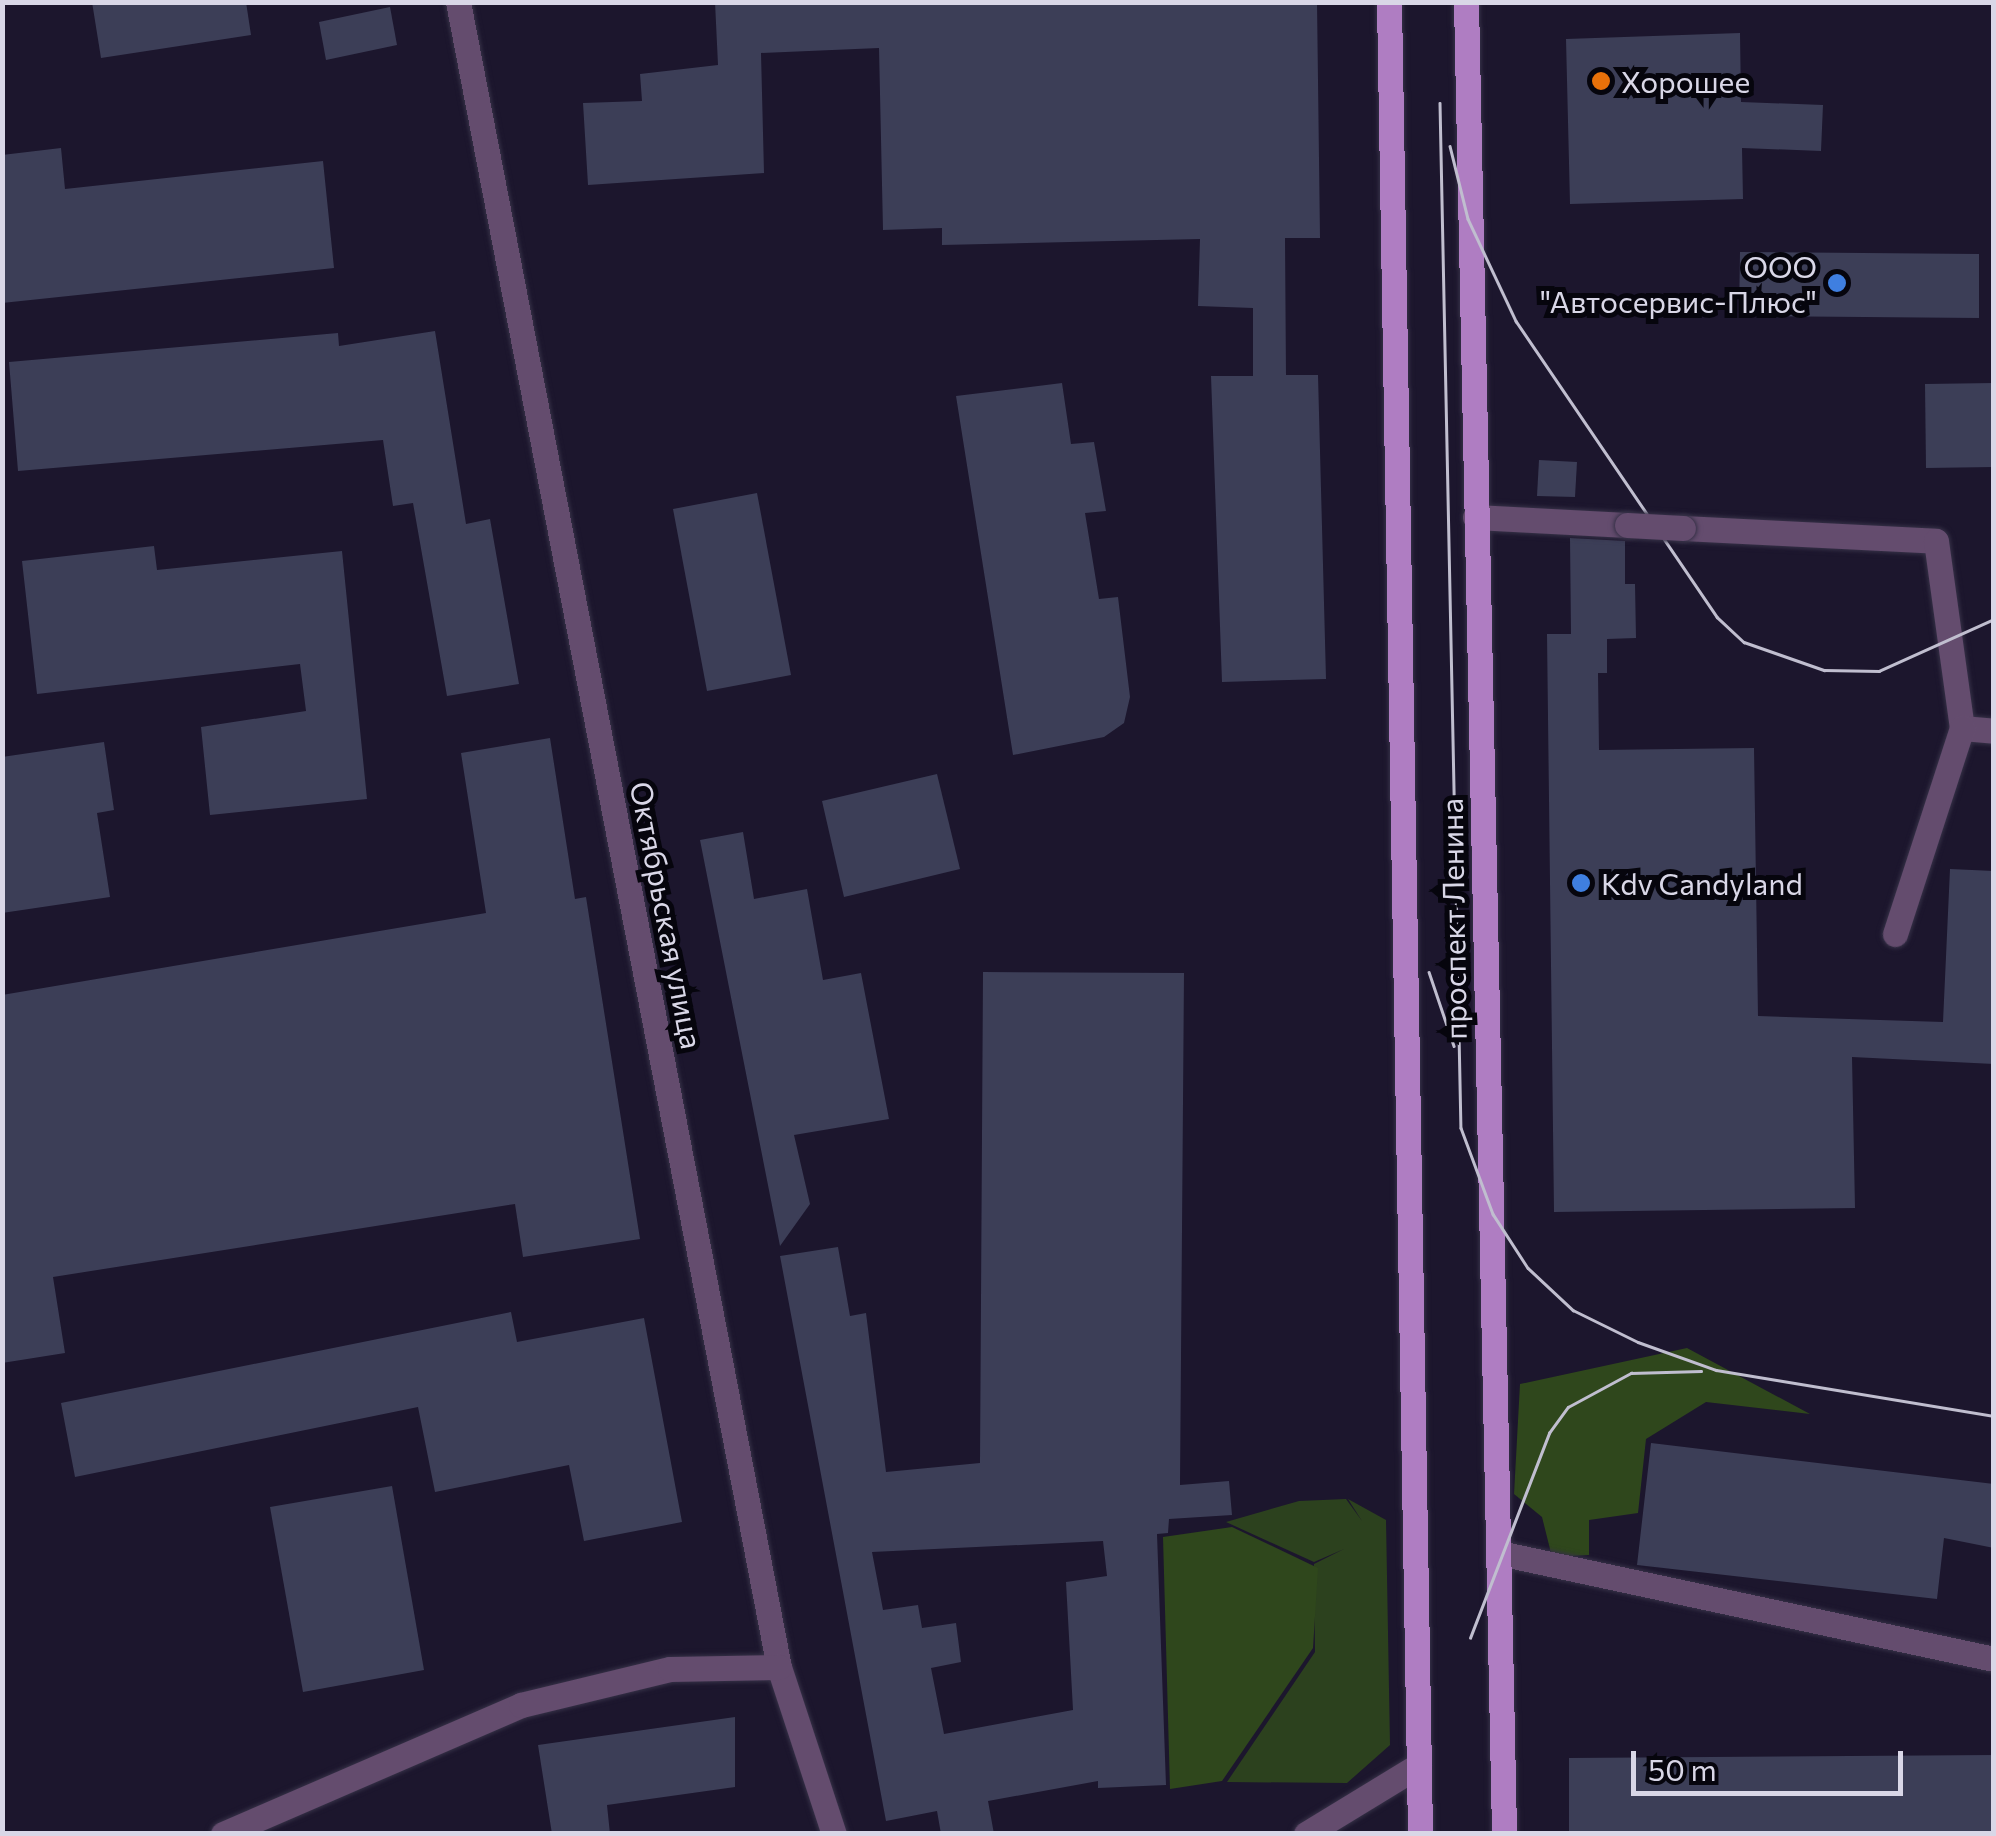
<!DOCTYPE html>
<meta charset="utf-8">
<style>
body{margin:0}
#map{position:relative;width:1996px;height:1836px;overflow:hidden;background:#1c162d;font-family:Commissioner,sans-serif}
div>[style]{position:absolute}
.green>*{inset:0;background:#2c411e}
.forest>*{inset:0;background:#2f471c}
.building>*{inset:0;background:#3c3e57}
.roads{filter:drop-shadow(0 0 2px #363147) drop-shadow(0 0 2px #363147)}
.minor>*{height:25px;margin:-12.5px;padding:0 12.5px;transform-origin:12.5px;border-radius:12.5px;background:#644c6e}
.major>*{height:25px;margin:-12.5px;padding:0 12.5px;transform-origin:12.5px;border-radius:12.5px;background:#af7dc2}
.tram>*{height:2.5px;margin:-1.25px;padding:0 1.25px;transform-origin:1.25px;border-radius:1.25px;background:#c0becf}
.bridges{filter:drop-shadow(0 0 2px #363147) drop-shadow(0 0 2px #363147)}
.minor-bridge>*{height:25px;margin:-12.5px;padding:0 12.5px;transform-origin:12.5px;border-radius:12.5px;background:#644c6e}
.dots>*{width:28px;height:28px;translate:-50% -50%;box-sizing:border-box;border:5px solid #06050d;border-radius:50%}
span{translate:-50% -50%;white-space:nowrap;text-align:center;line-height:1.15;-webkit-text-stroke:10px #06050d;paint-order:stroke}
.poi-label{font-size:30px;color:#d9d7e7}
.left{translate:0 -50%;text-align:left}
.right{translate:-100% -50%;text-align:right}
.street-label{font-size:30px;color:#d9d7e7}
.frame{position:absolute;inset:0;border:5px solid #d9d7e7;pointer-events:none}
.scale{position:absolute;left:1631px;top:1751px;width:272px;height:45px;box-sizing:border-box;border:5px solid #d9d7e7;border-top:0;padding-left:12px;font-size:30px;line-height:35px;white-space:nowrap;color:#d9d7e7;-webkit-text-stroke:8px #06050d;paint-order:stroke}
</style>
<div id="map">
<div class="green">
<div style="clip-path:polygon(1346px 1499px,1362px 1521px,1348px 1499px,1386px 1520px,1390px 1745px,1347px 1783px,1227px 1782px,1315px 1652px,1314px 1564px,1344px 1549px,1314px 1562px,1226px 1522px,1299px 1501px)"></div>
</div>
<div class="forest">
<div style="clip-path:polygon(1687px 1348px,1810px 1414px,1706px 1402px,1646px 1439px,1638px 1513px,1589px 1520px,1589px 1555px,1552px 1557px,1542px 1517px,1514px 1494px,1520px 1384px)"></div>
<div style="clip-path:polygon(1232px 1527px,1318px 1568px,1313px 1648px,1222px 1781px,1170px 1789px,1163px 1537px)"></div>
</div>
<div class="building">
<div style="clip-path:polygon(92px 2px,246px 2px,251px 35px,101px 58px)"></div>
<div style="clip-path:polygon(715px 2px,1317px 2px,1320px 238px,1285px 238px,1286px 375px,1318px 375px,1326px 679px,1222px 682px,1211px 376px,1253px 376px,1253px 308px,1198px 306px,1200px 239px,942px 245px,942px 228px,883px 230px,879px 48px,761px 53px,764px 173px,588px 185px,583px 103px,642px 101px,640px 74px,718px 65px)"></div>
<div style="clip-path:polygon(390px 7px,397px 45px,326px 60px,319px 22px)"></div>
<div style="clip-path:polygon(1740px 33px,1741px 102px,1823px 105px,1821px 151px,1742px 148px,1743px 199px,1570px 204px,1566px 39px)"></div>
<div style="clip-path:polygon(61px 148px,65px 189px,323px 161px,334px 268px,2px 303px,2px 155px)"></div>
<div style="clip-path:polygon(1740px 252px,1979px 254px,1979px 318px,1739px 316px)"></div>
<div style="clip-path:polygon(435px 331px,466px 524px,490px 519px,519px 684px,447px 696px,413px 503px,393px 506px,383px 440px,18px 471px,9px 362px,338px 333px,339px 346px)"></div>
<div style="clip-path:polygon(1062px 383px,1071px 444px,1094px 442px,1106px 511px,1085px 513px,1099px 599px,1118px 597px,1130px 697px,1124px 723px,1104px 737px,1013px 755px,956px 396px)"></div>
<div style="clip-path:polygon(1994px 383px,1994px 467px,1926px 468px,1925px 384px)"></div>
<div style="clip-path:polygon(1539px 460px,1577px 462px,1575px 497px,1537px 496px)"></div>
<div style="clip-path:polygon(757px 493px,791px 675px,707px 691px,673px 509px)"></div>
<div style="clip-path:polygon(1570px 538px,1625px 541px,1625px 584px,1635px 584px,1636px 638px,1607px 639px,1607px 673px,1598px 673px,1599px 750px,1754px 748px,1758px 1016px,1943px 1022px,1950px 869px,1994px 871px,1994px 1064px,1852px 1057px,1855px 1208px,1554px 1212px,1547px 634px,1571px 634px)"></div>
<div style="clip-path:polygon(154px 546px,157px 570px,342px 551px,367px 799px,210px 815px,201px 727px,306px 711px,300px 664px,37px 694px,22px 561px)"></div>
<div style="clip-path:polygon(550px 738px,575px 899px,586px 897px,640px 1239px,523px 1257px,515px 1204px,53px 1277px,65px 1353px,2px 1363px,2px 995px,486px 913px,461px 753px)"></div>
<div style="clip-path:polygon(104px 742px,114px 810px,97px 813px,110px 897px,2px 913px,2px 757px)"></div>
<div style="clip-path:polygon(937px 774px,960px 869px,844px 897px,822px 801px)"></div>
<div style="clip-path:polygon(743px 832px,754px 899px,807px 889px,823px 980px,861px 973px,889px 1119px,794px 1135px,810px 1204px,780px 1246px,700px 840px)"></div>
<div style="clip-path:polygon(evenodd,983px 972px,1184px 973px,1180px 1485px,1229px 1481px,1232px 1515px,1169px 1519px,1168px 1533px,1157px 1534px,1166px 1785px,1098px 1788px,1098px 1781px,988px 1801px,994px 1834px,941px 1834px,937px 1811px,886px 1821px,780px 1256px,838px 1247px,850px 1316px,866px 1313px,886px 1472px,980px 1463px,983px 972px,1103px 1541px,1107px 1576px,1066px 1582px,1073px 1710px,944px 1734px,931px 1668px,961px 1662px,956px 1623px,922px 1628px,918px 1605px,883px 1610px,872px 1552px,1103px 1541px)"></div>
<div style="clip-path:polygon(511px 1312px,517px 1342px,644px 1318px,682px 1522px,584px 1541px,569px 1465px,435px 1492px,418px 1407px,75px 1477px,61px 1403px)"></div>
<div style="clip-path:polygon(1651px 1443px,1994px 1484px,1994px 1548px,1944px 1538px,1937px 1599px,1637px 1565px)"></div>
<div style="clip-path:polygon(392px 1486px,424px 1670px,303px 1692px,270px 1507px)"></div>
<div style="clip-path:polygon(735px 1717px,735px 1787px,607px 1805px,610px 1834px,552px 1834px,538px 1745px)"></div>
<div style="clip-path:polygon(1994px 1755px,1994px 1834px,1569px 1834px,1569px 1758px)"></div>
</div>
<div class="roads">
<div class="minor">
<div style="left:458px;top:2px;width:1696px;rotate:79.09deg"></div>
<div style="left:779px;top:1667px;width:176px;rotate:71.8deg"></div>
<div style="left:1475px;top:517px;width:152px;rotate:3deg"></div>
<div style="left:1683px;top:528px;width:253px;rotate:2.9deg"></div>
<div style="left:1936px;top:541px;width:189px;rotate:82.1deg"></div>
<div style="left:1962px;top:728px;width:32px;rotate:5deg"></div>
<div style="left:1895px;top:934px;width:217px;rotate:-72deg"></div>
<div style="left:1499px;top:1553px;width:506px;rotate:12.09deg"></div>
<div style="left:223px;top:1834px;width:325px;rotate:-23.4deg"></div>
<div style="left:521px;top:1705px;width:153px;rotate:-13.6deg"></div>
<div style="left:670px;top:1669px;width:109px;rotate:-1.1deg"></div>
<div style="left:1306px;top:1834px;width:132px;rotate:-31.4deg"></div>
</div>
<div class="major">
<div style="left:1389px;top:2px;width:1832px;rotate:89.03deg"></div>
<div style="left:1466px;top:2px;width:1832px;rotate:88.81deg"></div>
</div>
</div>
<div class="tram">
<div style="left:1440px;top:103px;width:1025px;rotate:88.83deg"></div>
<div style="left:1461px;top:1128px;width:92px;rotate:69.6deg"></div>
<div style="left:1493px;top:1214px;width:64px;rotate:57.1deg"></div>
<div style="left:1528px;top:1268px;width:62px;rotate:43deg"></div>
<div style="left:1573px;top:1310px;width:72px;rotate:26.2deg"></div>
<div style="left:1638px;top:1342px;width:83px;rotate:19.7deg"></div>
<div style="left:1716px;top:1370px;width:282px;rotate:9.4deg"></div>
<div style="left:1450px;top:146px;width:75px;rotate:76.1deg"></div>
<div style="left:1468px;top:219px;width:113px;rotate:64.8deg"></div>
<div style="left:1516px;top:321px;width:358px;rotate:55.8deg"></div>
<div style="left:1717px;top:617px;width:37px;rotate:43deg"></div>
<div style="left:1744px;top:642px;width:85px;rotate:19.3deg"></div>
<div style="left:1824px;top:670px;width:55px;rotate:1deg"></div>
<div style="left:1879px;top:671px;width:126px;rotate:-24.3deg"></div>
<div style="left:1429px;top:972px;width:78px;rotate:71.3deg"></div>
<div style="left:1470px;top:1638px;width:220px;rotate:-68.9deg"></div>
<div style="left:1549px;top:1433px;width:32px;rotate:-54deg"></div>
<div style="left:1568px;top:1407px;width:72px;rotate:-28.4deg"></div>
<div style="left:1631px;top:1373px;width:70px;rotate:-1.6deg"></div>
</div>
<div class="bridges">
<div class="minor-bridge">
<div style="left:1627px;top:525px;width:56px;rotate:3.1deg"></div>
</div>
</div>
<div class="dots">
<div style="left:1601px;top:81px;background:#e8710a"></div>
<div style="left:1837px;top:283px;background:#3f7fe0"></div>
<div style="left:1581px;top:883px;background:#3f7fe0"></div>
</div>
<div class="poi-label">
<span class="left" style="left:1621px;top:81px">Хорошее</span>
<span class="right" style="left:1817px;top:283px">ООО<br>"Автосервис-Плюс"</span>
<span class="left" style="left:1601px;top:883px">Kdv Candyland</span>
</div>
<div class="street-label">
<span style="left:667px;top:915px;rotate:79deg">Октябрьская улица</span>
<span style="left:1453px;top:919px;rotate:-91deg">проспект Ленина</span>
</div>
<div class="frame"></div>
<div class="scale">50 m</div>
</div>
